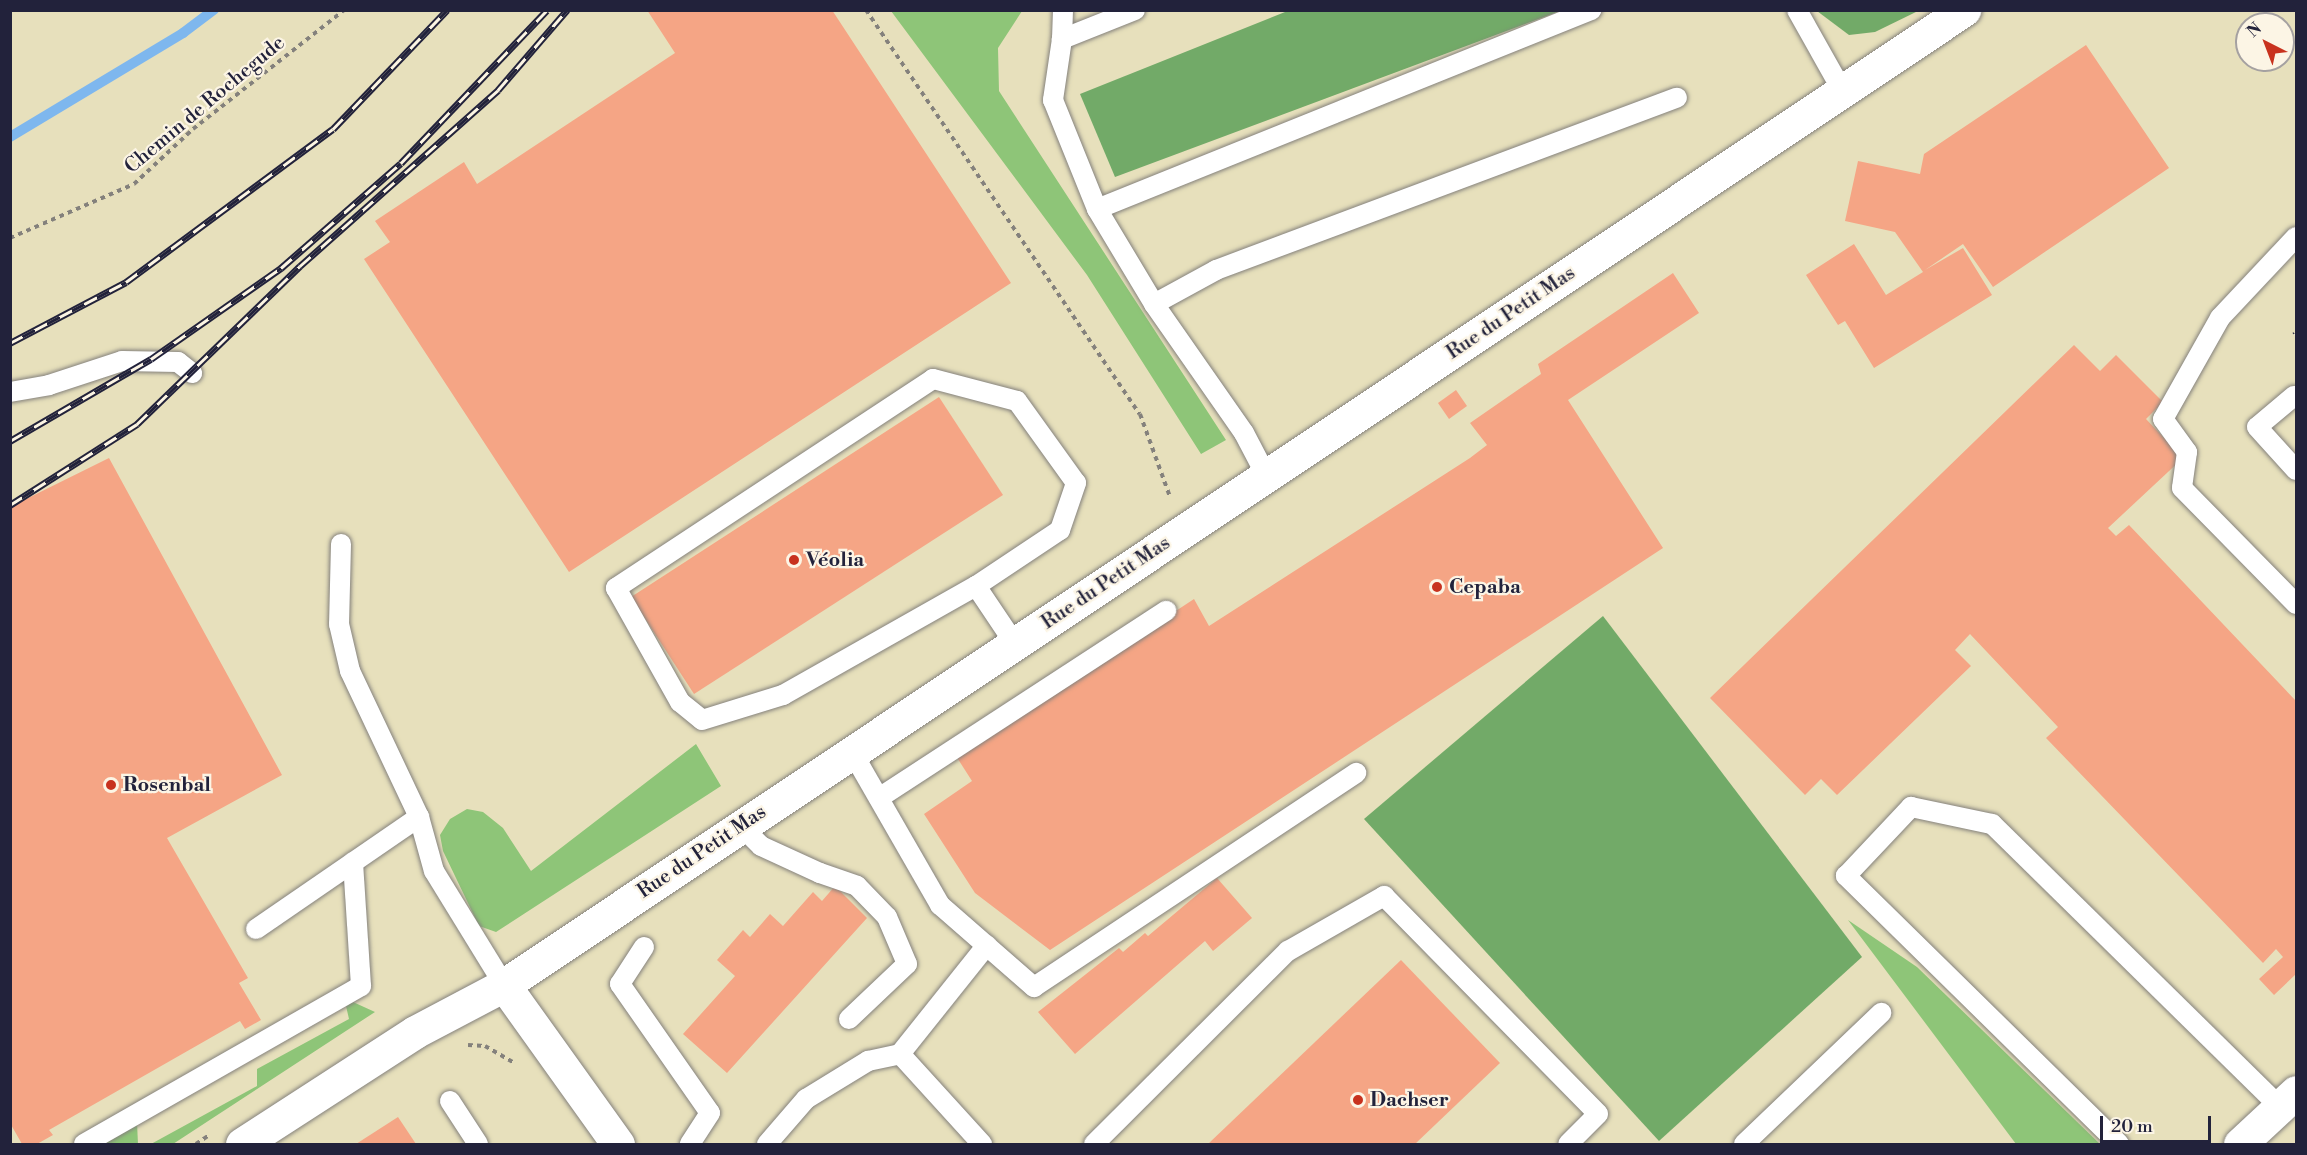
<!DOCTYPE html>
<meta charset="utf-8">
<style>
body{margin:0}
#map{position:relative;width:2307px;height:1155px;overflow:hidden;background:#e7e0bc;font-family:"Libre Bodoni",serif}
div>[style]{position:absolute}
.green>*{inset:0;background:#8ec578}
.forest>*{inset:0;background:#72aa68}
.stream>*{height:10px;margin:-5px;padding:0 5px;transform-origin:5px;border-radius:5px;background:#7eb7ee}
.building>*{inset:0;background:#f5a585}
.path>*{height:4px;margin-top:-2px;transform-origin:0;background:repeating-linear-gradient(90deg,#84817c 0 4.5px,transparent 0 9px)}
.roads{filter:drop-shadow(0 0 2px #84817c) drop-shadow(0 0 2px #84817c)}
.service>*{height:20px;margin:-10px;padding:0 10px;transform-origin:10px;border-radius:10px;background:#fff}
.minor>*{height:33px;margin:-16.5px;padding:0 16.5px;transform-origin:16.5px;border-radius:16.5px;background:#fff}
.rail>*{height:7px;margin-top:-3.5px;transform-origin:0;background:repeating-linear-gradient(90deg,#fcf5e5 0 14px,#22223b 0 28px);box-sizing:border-box;border-block:2px solid #22223b}
.dots>*{width:16px;height:16px;translate:-50% -50%;box-sizing:border-box;border:3px solid #fcf5e5;border-radius:50%}
span{translate:-50% -50%;white-space:nowrap;text-align:center;line-height:1.15;-webkit-text-stroke:4.5px #fcf5e5;paint-order:stroke}
.street-label{font-size:20px;color:#22223b}
.poi-label{font-size:20px;color:#22223b;font-weight:700}
.left{translate:0 -50%;text-align:left}
.frame{position:absolute;inset:0;border:12px solid #22223b;pointer-events:none}
.north{position:absolute;left:2235px;top:12px;width:60px;height:60px;box-sizing:border-box;background:#fcf5e5;border:2px solid #a5a1a1;border-radius:50%;rotate:318deg;font-size:16px;font-weight:700;line-height:24px;text-align:center;color:#22223b}
.north::after{content:'';display:block;margin:auto;width:21px;height:27px;background:#c8321e;clip-path:polygon(50% 0,100% 100%,50% 72%,0 100%)}
.scale{position:absolute;left:2100px;top:1116px;width:111px;height:27px;box-sizing:border-box;border:3px solid #22223b;border-top:0;padding-left:8px;font-size:18px;line-height:21px;white-space:nowrap;color:#22223b;-webkit-text-stroke:4px #fcf5e5;paint-order:stroke}
</style>
<div id="map">
<div class="green">
<div style="clip-path:polygon(891px 11px,1022px 11px,998px 48px,999px 91px,1226px 440px,1201px 454px,1087px 275px)"></div>
<div style="clip-path:polygon(696px 744px,721px 786px,496px 932px,479px 926px,443px 851px,440px 835px,450px 819px,467px 809px,483px 812px,503px 828px,531px 871px)"></div>
<div style="clip-path:polygon(1848px 920px,1917px 967px,2100px 1144px,2016px 1144px)"></div>
<div style="clip-path:polygon(353px 1002px,375px 1012px,173px 1144px,151px 1144px,257px 1086px,257px 1069px,349px 1019px,346px 1006px)"></div>
<div style="clip-path:polygon(137px 1123px,138px 1144px,99px 1144px)"></div>
</div>
<div class="forest">
<div style="clip-path:polygon(1290px 10px,1560px 10px,1560px 11px,1115px 177px,1080px 94px)"></div>
<div style="clip-path:polygon(1817px 11px,1918px 11px,1875px 32px,1849px 35px)"></div>
<div style="clip-path:polygon(1603px 616px,1862px 957px,1659px 1141px,1364px 819px)"></div>
</div>
<div class="stream">
<div style="left:10px;top:137px;width:202px;rotate:-31deg"></div>
<div style="left:183px;top:33px;width:39px;rotate:-37deg"></div>
</div>
<div class="building">
<div style="clip-path:polygon(647px 10px,832px 10px,1011px 283px,569px 572px,364px 259px,390px 242px,375px 221px,464px 162px,477px 184px,675px 53px)"></div>
<div style="clip-path:polygon(2086px 45px,2169px 168px,1993px 287px,1963px 244px,1925px 270px,1963px 248px,1992px 295px,1874px 368px,1845px 321px,1838px 325px,1806px 275px,1854px 244px,1886px 295px,1923px 272px,1895px 232px,1845px 221px,1858px 161px,1920px 174px,1924px 154px)"></div>
<div style="clip-path:polygon(1673px 273px,1699px 313px,1568px 400px,1663px 548px,1050px 950px,975px 893px,924px 814px,972px 781px,956px 756px,1194px 599px,1209px 626px,1470px 458px,1487px 445px,1470px 423px,1541px 374px,1538px 364px)"></div>
<div style="clip-path:polygon(2074px 345px,2100px 371px,2116px 355px,2163px 402px,2146px 419px,2183px 458px,2108px 528px,2116px 536px,2129px 525px,2296px 701px,2296px 974px,2274px 995px,2259px 979px,2283px 957px,2276px 949px,2263px 963px,2046px 738px,2058px 727px,1970px 634px,1955px 650px,1971px 666px,1837px 795px,1821px 779px,1805px 795px,1710px 698px)"></div>
<div style="clip-path:polygon(1456px 390px,1467px 406px,1449px 419px,1438px 403px)"></div>
<div style="clip-path:polygon(939px 397px,1003px 495px,694px 694px,631px 597px)"></div>
<div style="clip-path:polygon(109px 458px,282px 775px,167px 838px,248px 978px,239px 983px,261px 1020px,245px 1029px,240px 1021px,49px 1130px,53px 1135px,37px 1144px,22px 1144px,10px 1123px,10px 507px)"></div>
<div style="clip-path:polygon(1217px 878px,1252px 918px,1213px 951px,1205px 941px,1075px 1054px,1038px 1012px,1119px 948px,1123px 952px,1145px 933px,1148px 936px)"></div>
<div style="clip-path:polygon(835px 886px,867px 918px,727px 1073px,683px 1034px,735px 976px,717px 960px,743px 930px,750px 937px,770px 914px,783px 926px,813px 892px,822px 901px)"></div>
<div style="clip-path:polygon(1401px 960px,1500px 1063px,1415px 1144px,1208px 1144px)"></div>
<div style="clip-path:polygon(398px 1117px,416px 1144px,356px 1144px)"></div>
</div>
<div class="path">
<div style="left:866px;top:10px;width:488px;rotate:55.9deg"></div>
<div style="left:1140px;top:414px;width:88px;rotate:70.1deg"></div>
<div style="left:10px;top:238px;width:135px;rotate:-23.5deg"></div>
<div style="left:134px;top:184px;width:81px;rotate:-43deg"></div>
<div style="left:193px;top:129px;width:192px;rotate:-38.2deg"></div>
<div style="left:468px;top:1045px;width:17px;rotate:3deg"></div>
<div style="left:485px;top:1046px;width:32px;rotate:30deg"></div>
<div style="left:196px;top:1144px;width:14px;rotate:-34deg"></div>
</div>
<div class="roads">
<div class="service">
<div style="left:1135px;top:10px;width:79px;rotate:158.3deg"></div>
<div style="left:1062px;top:39px;width:62px;rotate:98.4deg"></div>
<div style="left:1053px;top:100px;width:118px;rotate:68deg"></div>
<div style="left:1097px;top:209px;width:111px;rotate:59deg"></div>
<div style="left:1154px;top:304px;width:157px;rotate:55.1deg"></div>
<div style="left:1244px;top:433px;width:47px;rotate:62.4deg"></div>
<div style="left:1797px;top:10px;width:94px;rotate:60.7deg"></div>
<div style="left:1062px;top:39px;width:29px;rotate:-88deg"></div>
<div style="left:1097px;top:209px;width:533px;rotate:-21.94deg"></div>
<div style="left:2296px;top:237px;width:111px;rotate:133.2deg"></div>
<div style="left:2220px;top:318px;width:116px;rotate:119.4deg"></div>
<div style="left:2163px;top:419px;width:41px;rotate:54deg"></div>
<div style="left:2187px;top:452px;width:36px;rotate:98deg"></div>
<div style="left:2182px;top:488px;width:163px;rotate:45.5deg"></div>
<div style="left:1154px;top:304px;width:71px;rotate:-28.7deg"></div>
<div style="left:1216px;top:270px;width:492px;rotate:-20.5deg"></div>
<div style="left:10px;top:392px;width:40px;rotate:-10deg"></div>
<div style="left:49px;top:385px;width:77px;rotate:-18.2deg"></div>
<div style="left:122px;top:361px;width:56px;rotate:1deg"></div>
<div style="left:178px;top:362px;width:18px;rotate:38deg"></div>
<div style="left:2294px;top:396px;width:48px;rotate:140deg"></div>
<div style="left:2257px;top:427px;width:58px;rotate:47.8deg"></div>
<div style="left:341px;top:544px;width:80px;rotate:91.4deg"></div>
<div style="left:339px;top:624px;width:48px;rotate:76.8deg"></div>
<div style="left:350px;top:671px;width:161px;rotate:64.7deg"></div>
<div style="left:419px;top:817px;width:56px;rotate:74.5deg"></div>
<div style="left:434px;top:871px;width:134px;rotate:58.4deg"></div>
<div style="left:976px;top:586px;width:101px;rotate:-33.7deg"></div>
<div style="left:1060px;top:530px;width:50px;rotate:-71.2deg"></div>
<div style="left:1076px;top:483px;width:101px;rotate:-125.7deg"></div>
<div style="left:1017px;top:401px;width:87px;rotate:-165.3deg"></div>
<div style="left:933px;top:379px;width:380px;rotate:146.6deg"></div>
<div style="left:616px;top:588px;width:131px;rotate:60.7deg"></div>
<div style="left:680px;top:702px;width:28px;rotate:39deg"></div>
<div style="left:702px;top:720px;width:85px;rotate:-17.2deg"></div>
<div style="left:783px;top:695px;width:222px;rotate:-29.5deg"></div>
<div style="left:976px;top:586px;width:70px;rotate:56.1deg"></div>
<div style="left:852px;top:752px;width:177px;rotate:60.1deg"></div>
<div style="left:940px;top:905px;width:125px;rotate:41.1deg"></div>
<div style="left:1034px;top:987px;width:387px;rotate:-33.6deg"></div>
<div style="left:879px;top:798px;width:343px;rotate:-33.1deg"></div>
<div style="left:741px;top:826px;width:28px;rotate:45deg"></div>
<div style="left:761px;top:846px;width:65px;rotate:24.6deg"></div>
<div style="left:820px;top:873px;width:39px;rotate:19deg"></div>
<div style="left:857px;top:886px;width:43px;rotate:45.9deg"></div>
<div style="left:887px;top:917px;width:51px;rotate:66.9deg"></div>
<div style="left:907px;top:964px;width:80px;rotate:136.5deg"></div>
<div style="left:256px;top:929px;width:198px;rotate:-34.5deg"></div>
<div style="left:644px;top:947px;width:44px;rotate:123deg"></div>
<div style="left:620px;top:984px;width:157px;rotate:55.1deg"></div>
<div style="left:710px;top:1113px;width:37px;rotate:123deg"></div>
<div style="left:450px;top:1101px;width:51px;rotate:56.9deg"></div>
<div style="left:84px;top:1144px;width:319px;rotate:-29.7deg"></div>
<div style="left:361px;top:986px;width:124px;rotate:-93.7deg"></div>
<div style="left:767px;top:1144px;width:60px;rotate:-49.1deg"></div>
<div style="left:806px;top:1099px;width:73px;rotate:-31.5deg"></div>
<div style="left:868px;top:1061px;width:33px;rotate:-12deg"></div>
<div style="left:982px;top:1144px;width:122px;rotate:-132.3deg"></div>
<div style="left:900px;top:1054px;width:139px;rotate:-51.4deg"></div>
<div style="left:1094px;top:1144px;width:274px;rotate:-44.9deg"></div>
<div style="left:1288px;top:951px;width:111px;rotate:-29.8deg"></div>
<div style="left:1384px;top:896px;width:305px;rotate:45.5deg"></div>
<div style="left:1598px;top:1114px;width:42px;rotate:135deg"></div>
<div style="left:1744px;top:1144px;width:190px;rotate:-43.7deg"></div>
<div style="left:2119px;top:1144px;width:383px;rotate:-135.5deg"></div>
<div style="left:1846px;top:876px;width:95px;rotate:-46.7deg"></div>
<div style="left:1911px;top:807px;width:83px;rotate:11.9deg"></div>
<div style="left:1992px;top:824px;width:404px;rotate:44.5deg"></div>
</div>
<div class="minor">
<div style="left:504px;top:985px;width:196px;rotate:54.4deg"></div>
<div style="left:242px;top:1144px;width:206px;rotate:-32.9deg"></div>
<div style="left:415px;top:1032px;width:101px;rotate:-27.8deg"></div>
<div style="left:504px;top:985px;width:1756px;rotate:-33.74deg"></div>
<div style="left:2240px;top:1144px;width:76px;rotate:-42.9deg"></div>
</div>
</div>
<div class="rail">
<div style="left:2295px;top:335px;width:1px;rotate:-45deg"></div>
<div style="left:10px;top:343px;width:131px;rotate:-27.7deg"></div>
<div style="left:126px;top:282px;width:257px;rotate:-36.5deg"></div>
<div style="left:333px;top:129px;width:165px;rotate:-46.2deg"></div>
<div style="left:10px;top:441px;width:163px;rotate:-30.2deg"></div>
<div style="left:151px;top:359px;width:159px;rotate:-35deg"></div>
<div style="left:281px;top:268px;width:159px;rotate:-41.2deg"></div>
<div style="left:401px;top:163px;width:211px;rotate:-46.3deg"></div>
<div style="left:10px;top:505px;width:151px;rotate:-32.5deg"></div>
<div style="left:137px;top:424px;width:227px;rotate:-44.1deg"></div>
<div style="left:300px;top:266px;width:265px;rotate:-41.6deg"></div>
<div style="left:498px;top:90px;width:106px;rotate:-49.2deg"></div>
</div>
<div class="dots">
<div style="left:794px;top:560px;background:#c8321e"></div>
<div style="left:1437px;top:587px;background:#c8321e"></div>
<div style="left:111px;top:785px;background:#c8321e"></div>
<div style="left:1358px;top:1100px;background:#c8321e"></div>
</div>
<div class="street-label">
<span style="left:205px;top:105px;rotate:-40deg">Chemin de Rochegude</span>
<span style="left:1511px;top:313px;rotate:-34deg">Rue du Petit Mas</span>
<span style="left:1106px;top:583px;rotate:-34deg">Rue du Petit Mas</span>
<span style="left:702px;top:852px;rotate:-34deg">Rue du Petit Mas</span>
</div>
<div class="poi-label">
<span class="left" style="left:806px;top:560px">Véolia</span>
<span class="left" style="left:1449px;top:587px">Cepaba</span>
<span class="left" style="left:123px;top:785px">Rosenbal</span>
<span class="left" style="left:1370px;top:1100px">Dachser</span>
</div>
<div class="frame"></div>
<div class="north">N</div>
<div class="scale">20 m</div>
</div>
